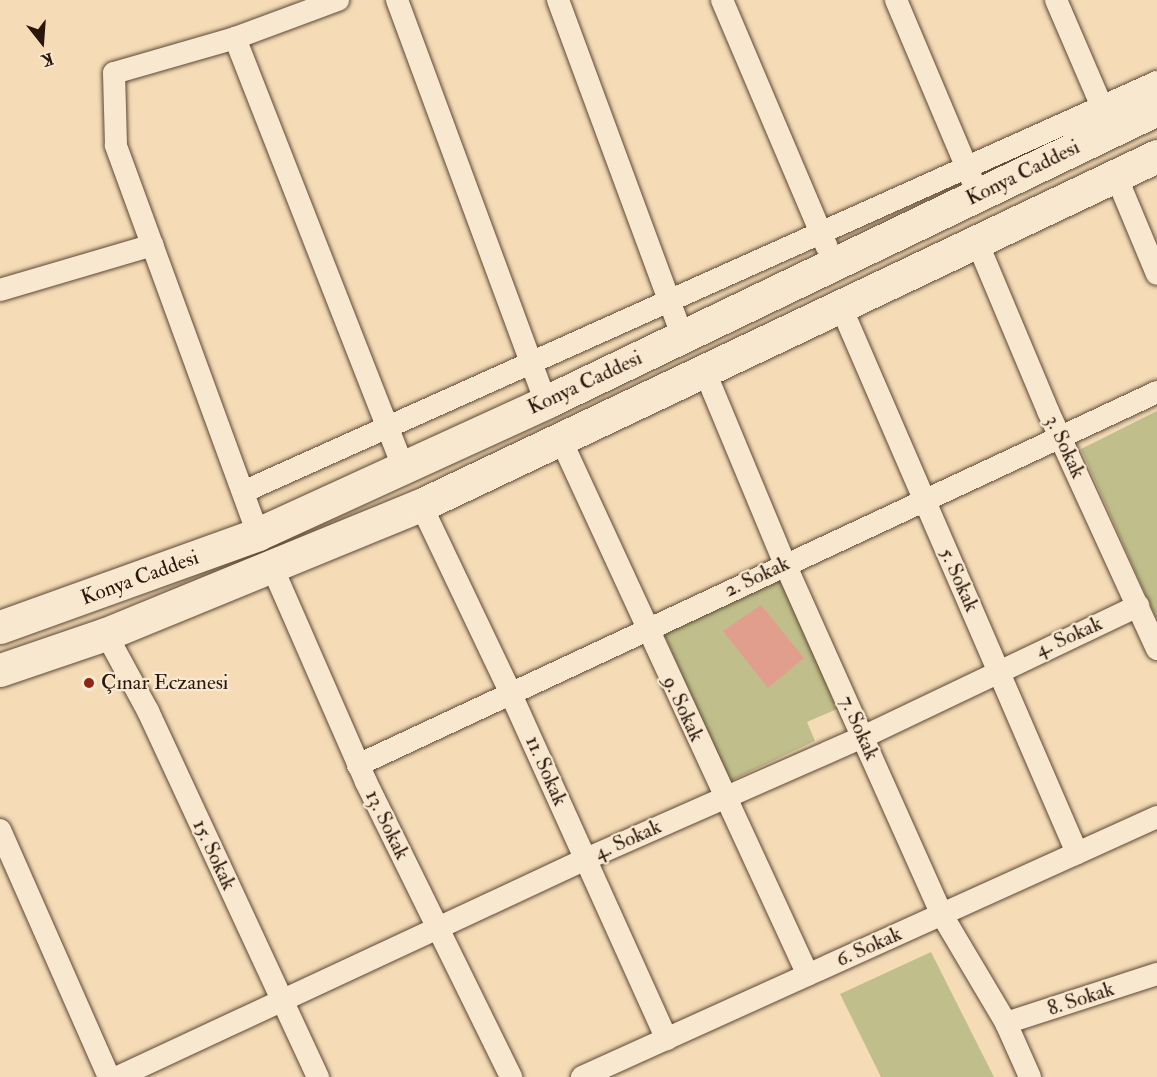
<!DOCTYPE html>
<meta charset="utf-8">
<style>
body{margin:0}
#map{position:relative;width:1157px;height:1077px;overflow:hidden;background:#f5dcb7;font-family:"IM FELL Double Pica",serif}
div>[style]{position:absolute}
.green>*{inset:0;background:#c0bf8b}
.building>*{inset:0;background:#e19e8d}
.roads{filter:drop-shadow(0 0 2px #5d4835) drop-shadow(0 0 2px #5d4835)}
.street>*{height:22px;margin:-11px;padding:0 11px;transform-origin:11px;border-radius:11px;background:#f8e8d0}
.secondary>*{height:33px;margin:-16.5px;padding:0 16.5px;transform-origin:16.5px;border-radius:16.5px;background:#f8e8d0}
.dots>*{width:16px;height:16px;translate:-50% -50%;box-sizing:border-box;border:3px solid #f8e8d0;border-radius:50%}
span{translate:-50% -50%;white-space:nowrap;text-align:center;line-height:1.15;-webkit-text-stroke:4.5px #f8e8d0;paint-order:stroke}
.street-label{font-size:21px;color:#2a160a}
.poi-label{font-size:21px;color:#2a160a}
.left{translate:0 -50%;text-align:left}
.north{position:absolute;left:12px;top:12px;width:60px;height:60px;-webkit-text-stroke:4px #f8e8d0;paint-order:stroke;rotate:163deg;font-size:16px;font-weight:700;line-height:24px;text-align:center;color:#2a160a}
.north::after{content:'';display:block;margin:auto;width:21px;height:27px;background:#2a160a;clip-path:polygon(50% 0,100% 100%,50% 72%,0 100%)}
</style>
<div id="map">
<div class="green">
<div style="clip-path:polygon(1157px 411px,1157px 620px,1081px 449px)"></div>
<div style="clip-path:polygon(780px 577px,837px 709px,807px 722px,815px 741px,730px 781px,663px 632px)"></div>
<div style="clip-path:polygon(931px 952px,994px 1077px,881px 1077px,840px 994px)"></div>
</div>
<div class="building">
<div style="clip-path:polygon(761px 605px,804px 658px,768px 688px,723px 631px)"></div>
</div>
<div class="roads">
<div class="street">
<div style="left:397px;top:0;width:429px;rotate:69.7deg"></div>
<div style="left:558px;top:0;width:358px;rotate:69.7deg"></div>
<div style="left:722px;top:0;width:268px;rotate:67deg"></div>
<div style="left:896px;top:0;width:195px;rotate:67.1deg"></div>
<div style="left:1056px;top:0;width:132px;rotate:66.7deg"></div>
<div style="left:235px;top:38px;width:461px;rotate:68.6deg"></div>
<div style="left:1116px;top:176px;width:106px;rotate:67.3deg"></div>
<div style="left:977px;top:242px;width:183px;rotate:67.2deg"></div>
<div style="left:1048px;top:411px;width:262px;rotate:65.4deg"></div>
<div style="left:0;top:290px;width:159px;rotate:-16.4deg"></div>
<div style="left:841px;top:307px;width:595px;rotate:66.62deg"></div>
<div style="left:705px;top:372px;width:208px;rotate:67.4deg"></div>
<div style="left:785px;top:564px;width:385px;rotate:65.9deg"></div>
<div style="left:942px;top:915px;width:126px;rotate:59.3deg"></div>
<div style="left:1006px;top:1023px;width:59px;rotate:66deg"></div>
<div style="left:561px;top:440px;width:589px;rotate:65.22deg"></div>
<div style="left:243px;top:492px;width:1002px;rotate:-24.16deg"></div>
<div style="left:421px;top:505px;width:207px;rotate:64.5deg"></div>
<div style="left:510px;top:692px;width:381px;rotate:65.7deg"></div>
<div style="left:258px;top:534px;width:414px;rotate:-110.1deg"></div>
<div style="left:116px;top:145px;width:72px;rotate:-91.6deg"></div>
<div style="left:114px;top:73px;width:126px;rotate:-16.1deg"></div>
<div style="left:235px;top:38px;width:110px;rotate:-20.3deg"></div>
<div style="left:273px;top:569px;width:232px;rotate:66.4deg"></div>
<div style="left:366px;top:782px;width:329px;rotate:63.8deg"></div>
<div style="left:106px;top:634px;width:88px;rotate:61.4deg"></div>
<div style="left:148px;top:711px;width:404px;rotate:65.1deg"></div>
<div style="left:358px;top:765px;width:882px;rotate:-25.02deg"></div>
<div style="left:0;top:830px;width:270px;rotate:66.2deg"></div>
<div style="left:1006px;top:1023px;width:159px;rotate:-18deg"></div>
<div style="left:118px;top:1077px;width:516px;rotate:-24.98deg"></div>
<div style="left:586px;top:859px;width:303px;rotate:-23.8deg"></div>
<div style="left:863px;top:737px;width:305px;rotate:-25.5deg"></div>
<div style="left:582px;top:1077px;width:631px;rotate:-24.33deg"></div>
</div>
<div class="secondary">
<div style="left:0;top:627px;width:274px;rotate:-19.8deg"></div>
<div style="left:258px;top:534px;width:317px;rotate:-24.6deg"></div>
<div style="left:546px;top:402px;width:678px;rotate:-25.62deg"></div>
<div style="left:0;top:670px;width:112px;rotate:-18.8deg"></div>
<div style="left:106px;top:634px;width:340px;rotate:-22.3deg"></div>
<div style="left:421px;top:505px;width:815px;rotate:-25.37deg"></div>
</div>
</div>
<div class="dots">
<div style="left:89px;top:683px;background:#8f2418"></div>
</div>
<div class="street-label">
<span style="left:1023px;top:173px;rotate:-26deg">Konya Caddesi</span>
<span style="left:585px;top:383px;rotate:-25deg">Konya Caddesi</span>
<span style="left:1065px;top:447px;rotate:65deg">3. Sokak</span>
<span style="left:757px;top:577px;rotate:-25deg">2. Sokak</span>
<span style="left:140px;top:578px;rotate:-20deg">Konya Caddesi</span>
<span style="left:959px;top:580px;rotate:66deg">5. Sokak</span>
<span style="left:1069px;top:637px;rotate:-24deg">4. Sokak</span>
<span style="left:683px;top:709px;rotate:65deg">9. Sokak</span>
<span style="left:859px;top:728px;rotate:66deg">7. Sokak</span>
<span style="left:546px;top:771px;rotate:66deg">11. Sokak</span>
<span style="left:387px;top:825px;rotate:64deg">13. Sokak</span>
<span style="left:628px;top:840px;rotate:-24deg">4. Sokak</span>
<span style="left:214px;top:855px;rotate:65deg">15. Sokak</span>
<span style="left:869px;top:947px;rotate:-24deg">6. Sokak</span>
<span style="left:1081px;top:999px;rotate:-18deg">8. Sokak</span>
</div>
<div class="poi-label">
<span class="left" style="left:101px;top:683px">Çınar Eczanesi</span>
</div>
<div class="north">K</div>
</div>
